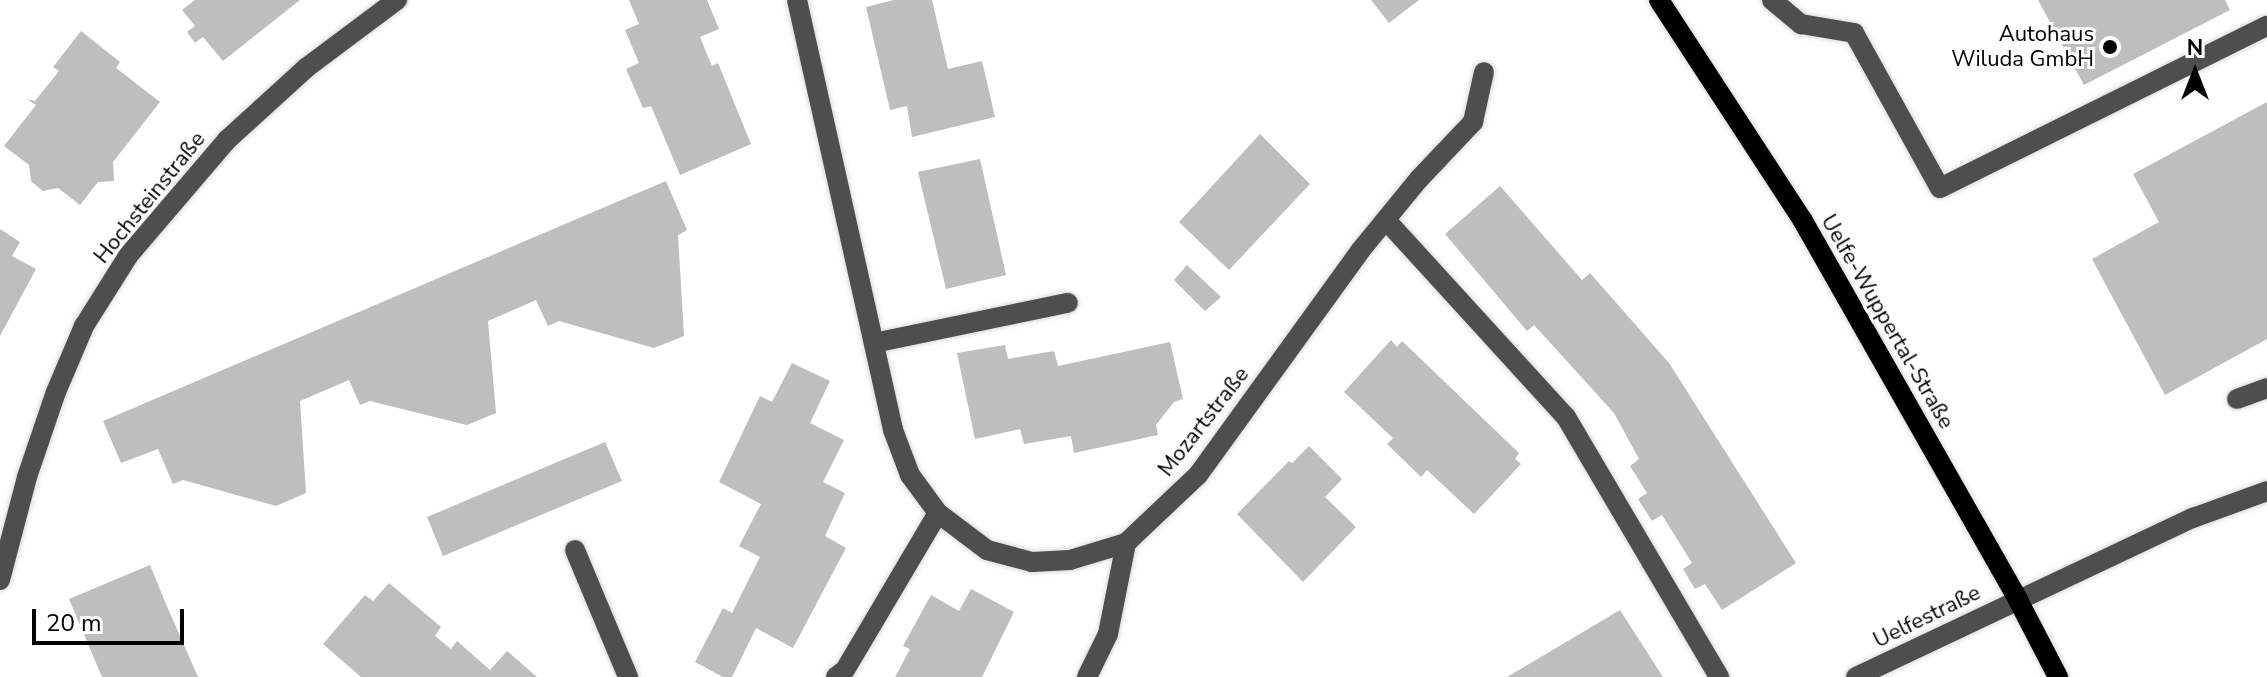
<!DOCTYPE html>
<meta charset="utf-8">
<style>
body{margin:0}
#map{position:relative;width:2267px;height:677px;overflow:hidden;background:#fff;font-family:"Nunito Sans",sans-serif}
div>[style]{position:absolute}
.building>*{inset:0;background:#bebebe}
.roads{filter:drop-shadow(0 0 2px #dbdbdb) drop-shadow(0 0 2px #dbdbdb)}
.minor>*{height:20px;margin:-10px;padding:0 10px;transform-origin:10px;border-radius:10px;background:#4e4e4e}
.major>*{height:20px;margin:-10px;padding:0 10px;transform-origin:10px;border-radius:10px;background:#000}
.dots>*{width:22px;height:22px;translate:-50% -50%;box-sizing:border-box;border:4px solid #fff;border-radius:50%}
span{translate:-50% -50%;white-space:nowrap;text-align:center;line-height:1.15;-webkit-text-stroke:6px #fff;paint-order:stroke}
.poi-label{font-size:22px;color:#000}
.right{translate:-100% -50%;text-align:right}
.street-label{font-size:22px;color:#000}
.north{position:absolute;left:2155px;top:32px;width:80px;height:80px;-webkit-text-stroke:6px #fff;paint-order:stroke;rotate:0deg;font-size:22px;font-weight:700;line-height:32px;text-align:center;color:#000}
.north::after{content:'';display:block;margin:auto;width:28px;height:36px;background:#000;clip-path:polygon(50% 0,100% 100%,50% 72%,0 100%)}
.scale{position:absolute;left:32px;top:609px;width:152px;height:36px;box-sizing:border-box;border:4px solid #000;border-top:0;padding-left:10px;font-size:24px;line-height:28px;white-space:nowrap;color:#000;-webkit-text-stroke:6px #fff;paint-order:stroke}
</style>
<div id="map">
<div class="building">
<div style="clip-path:polygon(195px 0,300px 0,223px 61px,203px 37px,195px 43px,187px 32px,195px 26px,182px 10px)"></div>
<div style="clip-path:polygon(629px 0,707px 0,719px 29px,700px 37px,712px 66px,718px 63px,751px 144px,680px 175px,651px 106px,643px 108px,626px 69px,639px 63px,625px 30px,639px 24px)"></div>
<div style="clip-path:polygon(894px 0,932px 0,948px 69px,982px 61px,995px 117px,912px 137px,907px 106px,890px 110px,866px 7px)"></div>
<div style="clip-path:polygon(1371px 0,1419px 0,1389px 23px)"></div>
<div style="clip-path:polygon(2038px 0,2225px 0,2230px 10px,2084px 85px)"></div>
<div style="clip-path:polygon(81px 31px,120px 62px,116px 68px,160px 102px,113px 162px,114px 181px,98px 182px,80px 205px,58px 188px,43px 191px,31px 181px,29px 165px,4px 146px,36px 105px,27px 99px,35px 101px,59px 71px,53px 67px)"></div>
<div style="clip-path:polygon(2267px 102px,2267px 339px,2165px 395px,2092px 259px,2159px 222px,2133px 174px)"></div>
<div style="clip-path:polygon(1260px 134px,1310px 184px,1229px 270px,1179px 222px)"></div>
<div style="clip-path:polygon(980px 159px,1006px 275px,946px 289px,918px 172px)"></div>
<div style="clip-path:polygon(666px 181px,687px 230px,678px 235px,684px 336px,654px 348px,559px 321px,548px 326px,536px 300px,488px 321px,496px 413px,467px 425px,370px 401px,360px 405px,349px 380px,300px 401px,306px 493px,276px 506px,183px 480px,173px 484px,158px 449px,121px 463px,103px 421px)"></div>
<div style="clip-path:polygon(1500px 186px,1582px 280px,1590px 273px,1669px 363px,1796px 563px,1722px 610px,1705px 584px,1695px 589px,1683px 569px,1692px 563px,1662px 515px,1652px 521px,1638px 499px,1647px 493px,1630px 466px,1639px 459px,1614px 413px,1534px 325px,1527px 331px,1445px 234px)"></div>
<div style="clip-path:polygon(0 229px,20px 242px,12px 256px,36px 269px,0 336px)"></div>
<div style="clip-path:polygon(1187px 265px,1221px 297px,1205px 311px,1174px 280px)"></div>
<div style="clip-path:polygon(1391px 340px,1397px 347px,1402px 341px,1519px 453px,1515px 459px,1521px 464px,1474px 514px,1427px 470px,1421px 477px,1387px 444px,1393px 438px,1344px 392px)"></div>
<div style="clip-path:polygon(1170px 342px,1183px 399px,1174px 402px,1156px 425px,1158px 435px,1074px 453px,1071px 436px,1024px 444px,1020px 429px,975px 439px,957px 353px,1005px 345px,1008px 359px,1054px 351px,1058px 366px)"></div>
<div style="clip-path:polygon(792px 363px,830px 381px,810px 423px,844px 440px,823px 482px,845px 493px,825px 536px,846px 548px,793px 648px,756px 628px,732px 677px,723px 677px,695px 662px,723px 608px,732px 613px,760px 557px,739px 546px,761px 504px,719px 482px,760px 396px,772px 402px)"></div>
<div style="clip-path:polygon(605px 442px,622px 481px,443px 556px,427px 517px)"></div>
<div style="clip-path:polygon(1309px 446px,1342px 479px,1325px 497px,1356px 527px,1303px 582px,1237px 514px,1289px 461px,1292px 463px)"></div>
<div style="clip-path:polygon(150px 565px,166px 604px,198px 677px,102px 677px,69px 599px)"></div>
<div style="clip-path:polygon(389px 583px,441px 627px,435px 636px,451px 649px,457px 641px,490px 670px,507px 651px,537px 677px,361px 677px,323px 644px,365px 595px,373px 601px)"></div>
<div style="clip-path:polygon(971px 589px,1014px 612px,982px 677px,895px 677px,910px 649px,903px 646px,931px 595px,959px 611px)"></div>
<div style="clip-path:polygon(1620px 610px,1663px 677px,1507px 677px)"></div>
</div>
<div class="roads">
<div class="minor">
<div style="left:797px;top:0;width:441px;rotate:77.4deg"></div>
<div style="left:893px;top:430px;width:48px;rotate:69.3deg"></div>
<div style="left:910px;top:475px;width:47px;rotate:53.6deg"></div>
<div style="left:938px;top:513px;width:61px;rotate:37.1deg"></div>
<div style="left:987px;top:550px;width:47px;rotate:14.9deg"></div>
<div style="left:1032px;top:562px;width:38px;rotate:-3deg"></div>
<div style="left:1070px;top:560px;width:59px;rotate:-16.9deg"></div>
<div style="left:1126px;top:543px;width:99px;rotate:-43.4deg"></div>
<div style="left:1198px;top:475px;width:276px;rotate:-54.1deg"></div>
<div style="left:1360px;top:251px;width:93px;rotate:-50.7deg"></div>
<div style="left:1419px;top:179px;width:79px;rotate:-46.5deg"></div>
<div style="left:1473px;top:122px;width:51px;rotate:-77.6deg"></div>
<div style="left:1772px;top:0;width:38px;rotate:40deg"></div>
<div style="left:1801px;top:24px;width:54px;rotate:9.6deg"></div>
<div style="left:1854px;top:33px;width:177px;rotate:61deg"></div>
<div style="left:1940px;top:188px;width:365px;rotate:-26.4deg"></div>
<div style="left:1386px;top:220px;width:267px;rotate:47.6deg"></div>
<div style="left:1566px;top:417px;width:302px;rotate:59.5deg"></div>
<div style="left:874px;top:343px;width:198px;rotate:-11.7deg"></div>
<div style="left:2237px;top:399px;width:32px;rotate:-20deg"></div>
<div style="left:575px;top:550px;width:138px;rotate:67.3deg"></div>
<div style="left:0;top:580px;width:106px;rotate:-75.3deg"></div>
<div style="left:27px;top:477px;width:90px;rotate:-71.2deg"></div>
<div style="left:56px;top:392px;width:72px;rotate:-67deg"></div>
<div style="left:84px;top:326px;width:83px;rotate:-57.8deg"></div>
<div style="left:128px;top:256px;width:153px;rotate:-49.5deg"></div>
<div style="left:227px;top:140px;width:107px;rotate:-42.3deg"></div>
<div style="left:306px;top:68px;width:114px;rotate:-36.8deg"></div>
<div style="left:836px;top:677px;width:11px;rotate:-38deg"></div>
<div style="left:845px;top:670px;width:182px;rotate:-59.4deg"></div>
<div style="left:1087px;top:677px;width:48px;rotate:-64deg"></div>
<div style="left:1108px;top:634px;width:93px;rotate:-78.8deg"></div>
<div style="left:1856px;top:677px;width:373px;rotate:-25.3deg"></div>
<div style="left:2193px;top:518px;width:79px;rotate:-20deg"></div>
</div>
<div class="major">
<div style="left:1659px;top:0;width:264px;rotate:56.9deg"></div>
<div style="left:1803px;top:221px;width:436px;rotate:60.4deg"></div>
<div style="left:2018px;top:600px;width:87px;rotate:62.5deg"></div>
</div>
</div>
<div class="dots">
<div style="left:2110px;top:47px;background:#000"></div>
</div>
<div class="poi-label">
<span class="right" style="left:2094px;top:47px">Autohaus<br>Wiluda GmbH</span>
</div>
<div class="street-label">
<span style="left:150px;top:198px;rotate:-51deg">Hochsteinstraße</span>
<span style="left:1887px;top:322px;rotate:60deg">Uelfe-Wuppertal-Straße</span>
<span style="left:1204px;top:422px;rotate:-52deg">Mozartstraße</span>
<span style="left:1927px;top:617px;rotate:-26deg">Uelfestraße</span>
</div>
<div class="north">N</div>
<div class="scale">20 m</div>
</div>
